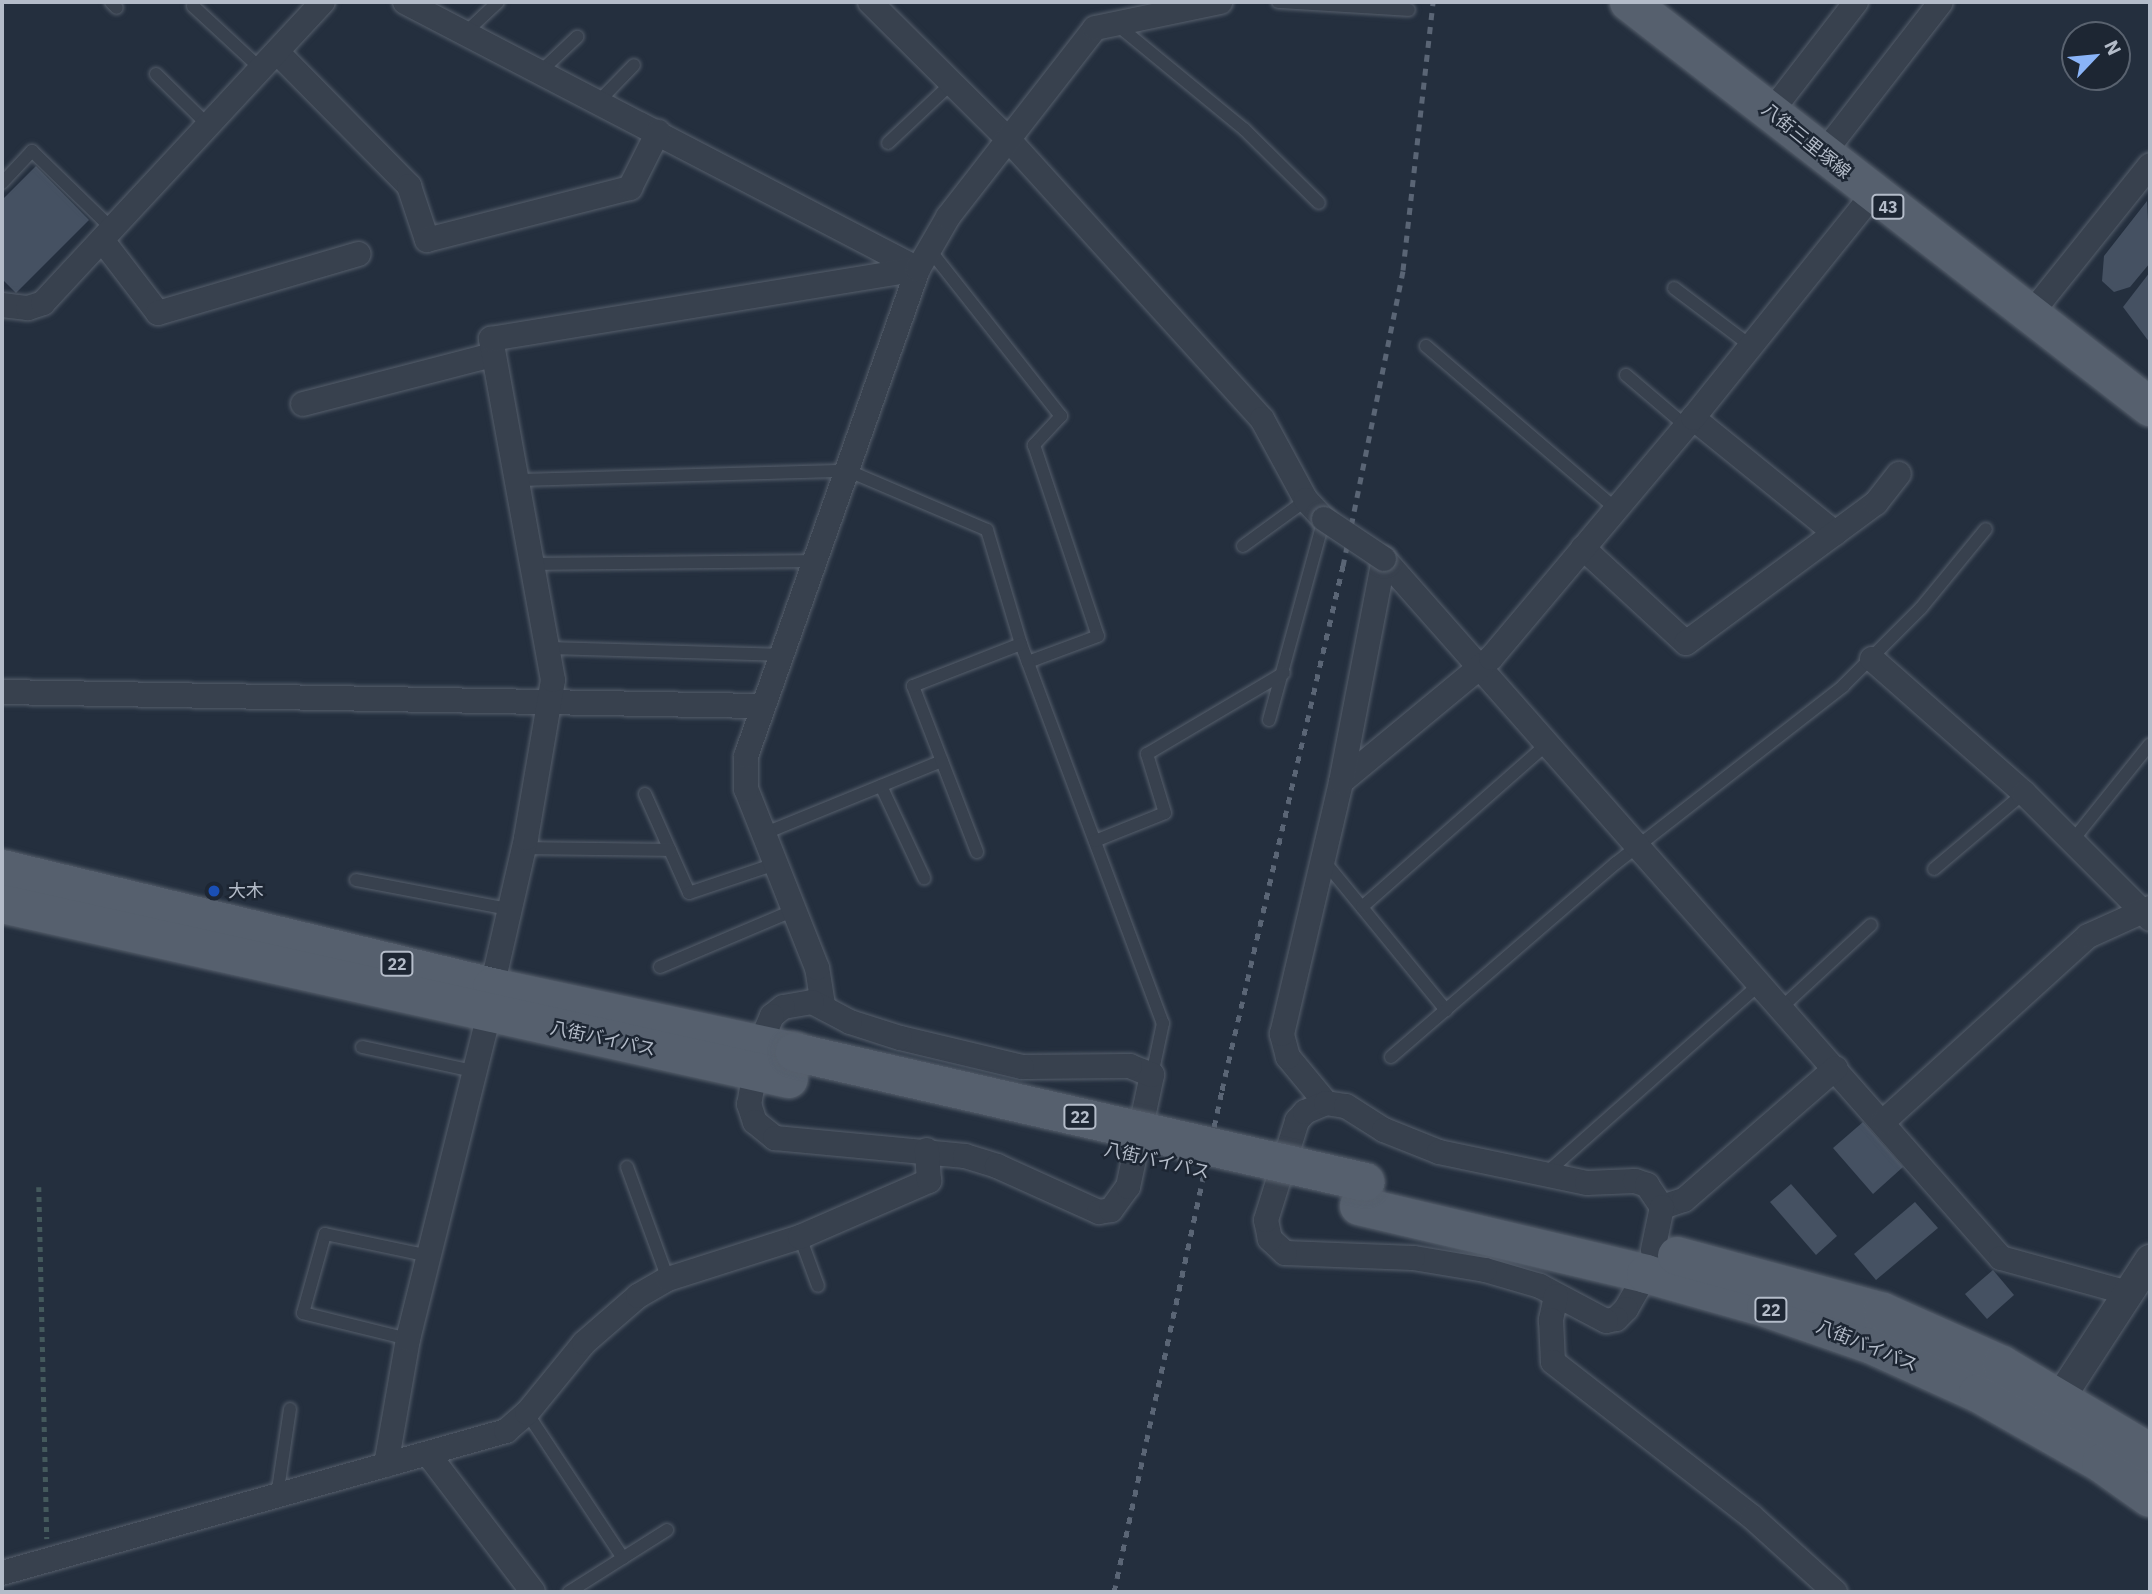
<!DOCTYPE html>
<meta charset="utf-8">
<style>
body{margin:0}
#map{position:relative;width:2152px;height:1594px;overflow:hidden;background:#242f3e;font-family:"IBM Plex Sans","Noto Sans JP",sans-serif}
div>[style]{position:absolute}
.building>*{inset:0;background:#455162}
.path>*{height:4.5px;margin-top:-2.25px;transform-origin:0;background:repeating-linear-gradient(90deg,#44595c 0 5px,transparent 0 10px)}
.roads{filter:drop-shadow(0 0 2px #565f6c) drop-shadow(0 0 2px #565f6c)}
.service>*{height:12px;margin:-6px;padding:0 6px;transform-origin:6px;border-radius:6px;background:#38414e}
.minor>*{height:24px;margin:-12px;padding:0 12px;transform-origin:12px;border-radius:12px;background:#38414e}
.tertiary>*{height:30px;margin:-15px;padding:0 15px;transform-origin:15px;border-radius:15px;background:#38414e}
.primary>*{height:38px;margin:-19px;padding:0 19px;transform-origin:19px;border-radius:19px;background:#56606e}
.rail>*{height:5px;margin-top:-2.5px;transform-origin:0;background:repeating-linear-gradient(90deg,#5a6575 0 7px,transparent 0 14px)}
.bridges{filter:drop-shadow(0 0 2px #565f6c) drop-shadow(0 0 2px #565f6c)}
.minor-bridge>*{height:24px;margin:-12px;padding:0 12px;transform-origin:12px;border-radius:12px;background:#38414e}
.primary-bridge>*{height:38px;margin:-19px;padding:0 19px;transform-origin:19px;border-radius:19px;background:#56606e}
.dots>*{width:19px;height:19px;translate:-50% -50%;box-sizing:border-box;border:4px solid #1d2633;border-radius:50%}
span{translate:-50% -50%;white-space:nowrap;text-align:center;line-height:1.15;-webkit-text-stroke:5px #1d2633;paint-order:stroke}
.shield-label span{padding:2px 5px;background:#1d2633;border:2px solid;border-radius:5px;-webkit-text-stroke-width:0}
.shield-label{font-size:16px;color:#b4bcc9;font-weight:700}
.street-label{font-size:18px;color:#b4bcc9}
.poi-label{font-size:18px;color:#b4bcc9}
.left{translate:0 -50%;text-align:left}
.frame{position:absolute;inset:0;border:4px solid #b4bcc9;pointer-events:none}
.north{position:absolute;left:2061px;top:21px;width:70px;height:70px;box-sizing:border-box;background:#1d2633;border:2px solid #59626f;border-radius:50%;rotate:64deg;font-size:19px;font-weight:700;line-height:28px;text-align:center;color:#b4bcc9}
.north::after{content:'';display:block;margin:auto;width:24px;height:32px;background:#8ab4f8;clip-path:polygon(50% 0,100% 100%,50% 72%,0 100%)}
</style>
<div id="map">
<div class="building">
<div style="clip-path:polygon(36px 166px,89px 220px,16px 293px,2px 279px,2px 200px)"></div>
<div style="clip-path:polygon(2147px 201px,2150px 263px,2130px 287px,2114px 292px,2102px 281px,2104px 256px)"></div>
<div style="clip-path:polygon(2150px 272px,2150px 343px,2123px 307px)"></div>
<div style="clip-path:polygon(1863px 1122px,1903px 1167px,1873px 1194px,1833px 1148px)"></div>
<div style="clip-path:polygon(1791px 1184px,1837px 1236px,1816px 1255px,1770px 1202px)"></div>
<div style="clip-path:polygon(1915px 1202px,1938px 1228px,1876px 1280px,1854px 1254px)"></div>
<div style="clip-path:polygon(1993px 1270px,2014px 1295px,1987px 1319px,1965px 1294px)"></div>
</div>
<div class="path">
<div style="left:39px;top:1187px;width:352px;rotate:88.7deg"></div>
</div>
<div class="roads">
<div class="service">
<div style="left:111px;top:2px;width:8px;rotate:45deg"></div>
<div style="left:1278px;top:2px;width:131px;rotate:3.5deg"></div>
<div style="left:193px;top:6px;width:94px;rotate:42.8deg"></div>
<div style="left:1116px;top:24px;width:166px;rotate:39.4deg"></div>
<div style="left:1244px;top:129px;width:105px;rotate:44.6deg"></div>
<div style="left:466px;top:32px;width:44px;rotate:-43.2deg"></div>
<div style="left:541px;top:71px;width:50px;rotate:-43.4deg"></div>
<div style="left:156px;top:74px;width:74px;rotate:44.5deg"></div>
<div style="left:599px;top:101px;width:50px;rotate:-45.8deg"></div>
<div style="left:888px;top:143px;width:88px;rotate:-43.2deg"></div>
<div style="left:2px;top:183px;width:44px;rotate:-46.8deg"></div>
<div style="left:32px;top:151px;width:102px;rotate:44.2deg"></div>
<div style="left:929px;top:249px;width:213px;rotate:51.7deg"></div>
<div style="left:1061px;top:416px;width:40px;rotate:133deg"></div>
<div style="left:1034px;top:445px;width:201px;rotate:71.5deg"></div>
<div style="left:1098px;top:636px;width:75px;rotate:159.6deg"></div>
<div style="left:1674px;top:288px;width:96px;rotate:37deg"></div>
<div style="left:1426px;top:346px;width:250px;rotate:40.6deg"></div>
<div style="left:1626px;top:375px;width:79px;rotate:40.4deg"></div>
<div style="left:517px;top:480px;width:332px;rotate:-1.6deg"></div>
<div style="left:849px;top:471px;width:150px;rotate:23.1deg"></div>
<div style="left:987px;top:530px;width:119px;rotate:73.4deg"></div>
<div style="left:1021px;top:644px;width:405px;rotate:69.5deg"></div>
<div style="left:1163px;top:1023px;width:53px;rotate:101.9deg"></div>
<div style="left:1243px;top:546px;width:78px;rotate:-36.1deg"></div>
<div style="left:532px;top:564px;width:283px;rotate:-0.6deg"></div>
<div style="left:547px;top:648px;width:233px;rotate:1.7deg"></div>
<div style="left:1269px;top:720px;width:208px;rotate:-74.7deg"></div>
<div style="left:881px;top:786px;width:102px;rotate:64.9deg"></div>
<div style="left:645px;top:794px;width:108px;rotate:66deg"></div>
<div style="left:689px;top:893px;width:91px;rotate:-18.6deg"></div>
<div style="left:763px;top:834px;width:193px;rotate:-22.2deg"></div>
<div style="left:1095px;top:841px;width:75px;rotate:-21.8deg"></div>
<div style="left:1165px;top:813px;width:62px;rotate:-107deg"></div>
<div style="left:1147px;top:754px;width:159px;rotate:-30.6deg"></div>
<div style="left:2072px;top:841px;width:124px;rotate:-51.2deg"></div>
<div style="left:524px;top:848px;width:146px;rotate:0.8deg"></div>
<div style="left:977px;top:852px;width:178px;rotate:-111.1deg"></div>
<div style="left:913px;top:686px;width:116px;rotate:-21.3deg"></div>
<div style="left:1324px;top:861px;width:193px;rotate:50.7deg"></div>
<div style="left:1934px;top:869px;width:118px;rotate:-40.2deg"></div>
<div style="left:356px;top:880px;width:155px;rotate:10.8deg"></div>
<div style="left:1362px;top:907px;width:247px;rotate:-41.4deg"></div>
<div style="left:660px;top:967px;width:146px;rotate:-23deg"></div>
<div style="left:1782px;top:1007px;width:121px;rotate:-42.7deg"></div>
<div style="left:362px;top:1047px;width:114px;rotate:12.2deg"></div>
<div style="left:1391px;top:1057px;width:297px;rotate:-40.8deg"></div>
<div style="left:1616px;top:863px;width:288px;rotate:-37.9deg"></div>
<div style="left:1843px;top:686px;width:110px;rotate:-45deg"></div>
<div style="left:1921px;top:608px;width:102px;rotate:-50.6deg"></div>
<div style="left:627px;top:1167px;width:119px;rotate:69.9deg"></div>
<div style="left:1544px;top:1175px;width:290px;rotate:-41.5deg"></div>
<div style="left:800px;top:1237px;width:52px;rotate:69.8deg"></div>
<div style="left:408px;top:1339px;width:108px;rotate:-166.1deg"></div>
<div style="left:303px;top:1313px;width:82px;rotate:-74.4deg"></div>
<div style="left:325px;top:1234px;width:106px;rotate:11.9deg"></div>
<div style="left:527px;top:1413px;width:174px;rotate:56.5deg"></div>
<div style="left:277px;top:1496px;width:88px;rotate:-81.5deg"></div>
<div style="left:569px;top:1592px;width:116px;rotate:-32.3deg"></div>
</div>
<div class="minor">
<div style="left:405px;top:2px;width:578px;rotate:27.5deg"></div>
<div style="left:870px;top:2px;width:194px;rotate:44.8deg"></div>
<div style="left:1008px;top:139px;width:378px;rotate:47.8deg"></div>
<div style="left:1262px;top:419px;width:92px;rotate:61.5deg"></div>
<div style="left:1306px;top:500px;width:26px;rotate:47deg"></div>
<div style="left:278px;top:53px;width:187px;rotate:45.4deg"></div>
<div style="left:409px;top:186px;width:57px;rotate:71.6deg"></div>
<div style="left:427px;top:240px;width:210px;rotate:-14.4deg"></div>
<div style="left:630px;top:188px;width:63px;rotate:-63.4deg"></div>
<div style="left:1771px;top:112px;width:139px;rotate:-52.3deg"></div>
<div style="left:1823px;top:154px;width:192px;rotate:-52.2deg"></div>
<div style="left:102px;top:240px;width:92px;rotate:52.5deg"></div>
<div style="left:158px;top:313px;width:209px;rotate:-16.4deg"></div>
<div style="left:2px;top:305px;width:26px;rotate:7deg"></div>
<div style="left:28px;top:308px;width:16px;rotate:-18deg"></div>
<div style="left:43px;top:303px;width:411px;rotate:-47.1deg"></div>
<div style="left:2030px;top:315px;width:192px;rotate:-51.3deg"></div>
<div style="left:303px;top:404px;width:196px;rotate:-14.5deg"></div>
<div style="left:1693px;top:418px;width:183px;rotate:39deg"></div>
<div style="left:1583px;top:548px;width:140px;rotate:42.7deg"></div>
<div style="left:1686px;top:643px;width:236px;rotate:-36.4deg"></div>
<div style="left:1876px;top:503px;width:37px;rotate:-52deg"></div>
<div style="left:1384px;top:559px;width:932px;rotate:48.57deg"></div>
<div style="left:2001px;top:1258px;width:132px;rotate:15.4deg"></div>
<div style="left:1872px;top:659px;width:203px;rotate:41.4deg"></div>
<div style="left:2024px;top:793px;width:178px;rotate:45deg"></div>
<div style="left:2px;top:692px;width:759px;rotate:1.06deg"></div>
<div style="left:1341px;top:782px;width:195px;rotate:-39.6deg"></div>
<div style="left:1491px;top:658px;width:314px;rotate:-49.9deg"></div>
<div style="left:1693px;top:418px;width:286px;rotate:-51.2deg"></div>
<div style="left:492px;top:987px;width:153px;rotate:-77.1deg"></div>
<div style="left:526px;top:838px;width:160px;rotate:-80.3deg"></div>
<div style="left:553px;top:680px;width:347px;rotate:-100.3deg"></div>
<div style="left:491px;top:339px;width:433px;rotate:-9.3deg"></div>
<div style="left:823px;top:1005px;width:37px;rotate:-99deg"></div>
<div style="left:817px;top:968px;width:193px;rotate:-111.6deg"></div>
<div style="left:746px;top:789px;width:33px;rotate:-90deg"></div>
<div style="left:746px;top:756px;width:516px;rotate:-70.55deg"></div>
<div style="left:918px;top:269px;width:60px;rotate:-60deg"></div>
<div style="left:948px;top:217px;width:239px;rotate:-52.1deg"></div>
<div style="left:1095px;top:28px;width:128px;rotate:-11.7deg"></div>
<div style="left:755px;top:1071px;width:34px;rotate:100deg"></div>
<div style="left:749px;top:1104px;width:19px;rotate:72deg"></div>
<div style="left:755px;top:1122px;width:26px;rotate:39deg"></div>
<div style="left:775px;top:1138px;width:191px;rotate:5.4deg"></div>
<div style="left:965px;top:1156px;width:34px;rotate:17deg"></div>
<div style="left:997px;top:1166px;width:112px;rotate:24.3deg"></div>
<div style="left:1099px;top:1212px;width:12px;rotate:-9deg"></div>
<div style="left:1111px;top:1210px;width:29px;rotate:-54deg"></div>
<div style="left:1128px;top:1187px;width:115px;rotate:-77.9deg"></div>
<div style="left:1152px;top:1075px;width:24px;rotate:-158deg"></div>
<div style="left:1130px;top:1066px;width:108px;rotate:179.5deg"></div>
<div style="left:1022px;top:1067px;width:125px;rotate:-166.6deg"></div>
<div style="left:900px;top:1038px;width:52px;rotate:-162.3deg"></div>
<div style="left:850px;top:1022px;width:43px;rotate:-152.2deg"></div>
<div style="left:812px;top:1002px;width:29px;rotate:170deg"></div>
<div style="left:783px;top:1007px;width:14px;rotate:141deg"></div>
<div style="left:772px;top:1016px;width:30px;rotate:113deg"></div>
<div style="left:1326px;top:1103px;width:60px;rotate:-129.6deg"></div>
<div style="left:1288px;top:1057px;width:24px;rotate:-105deg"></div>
<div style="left:1282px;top:1034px;width:259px;rotate:-76.8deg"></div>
<div style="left:1341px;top:782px;width:227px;rotate:-79.1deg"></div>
<div style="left:1884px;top:1121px;width:275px;rotate:-42.2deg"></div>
<div style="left:2088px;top:936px;width:68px;rotate:-24.3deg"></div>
<div style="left:1662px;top:1207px;width:23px;rotate:-18deg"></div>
<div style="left:1684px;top:1200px;width:201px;rotate:-41deg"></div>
<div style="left:1646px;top:1274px;width:40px;rotate:119.7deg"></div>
<div style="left:1626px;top:1309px;width:14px;rotate:135deg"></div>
<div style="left:1616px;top:1319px;width:10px;rotate:169deg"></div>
<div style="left:1606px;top:1321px;width:75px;rotate:-152.1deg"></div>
<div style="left:1540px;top:1286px;width:57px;rotate:-163.8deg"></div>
<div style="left:1485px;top:1270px;width:73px;rotate:-170.5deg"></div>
<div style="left:1413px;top:1258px;width:128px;rotate:-177.8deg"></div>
<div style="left:1285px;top:1253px;width:21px;rotate:-137deg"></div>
<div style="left:1270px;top:1239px;width:19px;rotate:-102deg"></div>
<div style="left:1266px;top:1220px;width:104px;rotate:-72.6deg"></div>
<div style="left:1297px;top:1121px;width:12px;rotate:-48deg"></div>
<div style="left:1305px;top:1112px;width:23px;rotate:-23deg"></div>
<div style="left:1326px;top:1103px;width:20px;rotate:9deg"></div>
<div style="left:1346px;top:1106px;width:45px;rotate:32.3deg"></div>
<div style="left:1384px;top:1130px;width:59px;rotate:21.8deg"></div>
<div style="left:1439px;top:1152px;width:151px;rotate:11.8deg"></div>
<div style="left:1587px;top:1183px;width:48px;rotate:-2.4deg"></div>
<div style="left:1635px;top:1181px;width:13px;rotate:18deg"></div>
<div style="left:1647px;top:1185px;width:27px;rotate:56deg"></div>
<div style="left:1662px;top:1207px;width:44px;rotate:101.8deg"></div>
<div style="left:1556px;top:1296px;width:25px;rotate:102deg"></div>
<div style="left:1551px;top:1320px;width:42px;rotate:87.3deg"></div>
<div style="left:1553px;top:1362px;width:252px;rotate:37.9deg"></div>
<div style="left:1752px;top:1517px;width:112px;rotate:42.1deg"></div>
<div style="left:428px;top:1454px;width:173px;rotate:52.7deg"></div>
<div style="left:386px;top:1465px;width:128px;rotate:-80.1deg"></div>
<div style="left:408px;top:1339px;width:335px;rotate:-76deg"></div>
<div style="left:2px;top:1573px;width:524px;rotate:-15.73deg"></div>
<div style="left:506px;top:1431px;width:28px;rotate:-41deg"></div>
<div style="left:527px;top:1413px;width:90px;rotate:-50.8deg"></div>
<div style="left:584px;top:1343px;width:72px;rotate:-41deg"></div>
<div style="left:638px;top:1296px;width:34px;rotate:-30deg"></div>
<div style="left:668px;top:1279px;width:139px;rotate:-17.7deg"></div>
<div style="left:800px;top:1237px;width:141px;rotate:-23.5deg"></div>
<div style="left:929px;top:1181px;width:31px;rotate:-94deg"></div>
</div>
<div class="tertiary">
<div style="left:2047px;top:1418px;width:189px;rotate:-56.9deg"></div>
</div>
<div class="primary">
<div style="left:1629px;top:2px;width:660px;rotate:37.86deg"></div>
<div style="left:2px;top:869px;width:504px;rotate:13.54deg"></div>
<div style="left:492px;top:987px;width:309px;rotate:12.1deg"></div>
<div style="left:2px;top:904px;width:806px;rotate:12.54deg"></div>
<div style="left:1359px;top:1206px;width:295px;rotate:13.3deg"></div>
<div style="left:1646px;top:1274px;width:125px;rotate:15.8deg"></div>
<div style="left:1766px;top:1308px;width:112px;rotate:19.2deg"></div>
<div style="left:1872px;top:1345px;width:116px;rotate:24.4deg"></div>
<div style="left:1978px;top:1393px;width:142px;rotate:29.6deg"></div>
<div style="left:2101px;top:1463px;width:60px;rotate:35.5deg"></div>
<div style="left:1677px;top:1256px;width:213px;rotate:15.2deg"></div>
<div style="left:1883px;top:1312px;width:130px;rotate:24deg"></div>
<div style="left:2002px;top:1365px;width:172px;rotate:30.7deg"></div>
</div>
</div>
<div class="rail">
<div style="left:1114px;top:1592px;width:513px;rotate:-77.86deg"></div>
<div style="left:1222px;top:1090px;width:538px;rotate:-77deg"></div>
<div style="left:1343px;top:566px;width:302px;rotate:-78.5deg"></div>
<div style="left:1403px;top:270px;width:270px;rotate:-83.6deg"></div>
</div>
<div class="bridges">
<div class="minor-bridge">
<div style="left:1324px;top:519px;width:72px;rotate:33.7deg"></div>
</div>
<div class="primary-bridge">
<div style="left:794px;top:1052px;width:586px;rotate:12.83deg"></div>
</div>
</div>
<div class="dots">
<div style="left:214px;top:891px;background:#1a4fb4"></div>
</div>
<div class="shield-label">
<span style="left:1888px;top:207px">43</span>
<span style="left:397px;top:964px">22</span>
<span style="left:1080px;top:1117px">22</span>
<span style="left:1771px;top:1310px">22</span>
</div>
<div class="street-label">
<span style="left:1806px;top:141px;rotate:39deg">八街三里塚線</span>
<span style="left:603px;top:1039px;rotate:12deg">八街バイパス</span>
<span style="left:1157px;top:1161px;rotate:13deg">八街バイパス</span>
<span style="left:1867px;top:1346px;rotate:22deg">八街バイパス</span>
</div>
<div class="poi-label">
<span class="left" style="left:228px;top:891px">大木</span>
</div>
<div class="frame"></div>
<div class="north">N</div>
</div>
